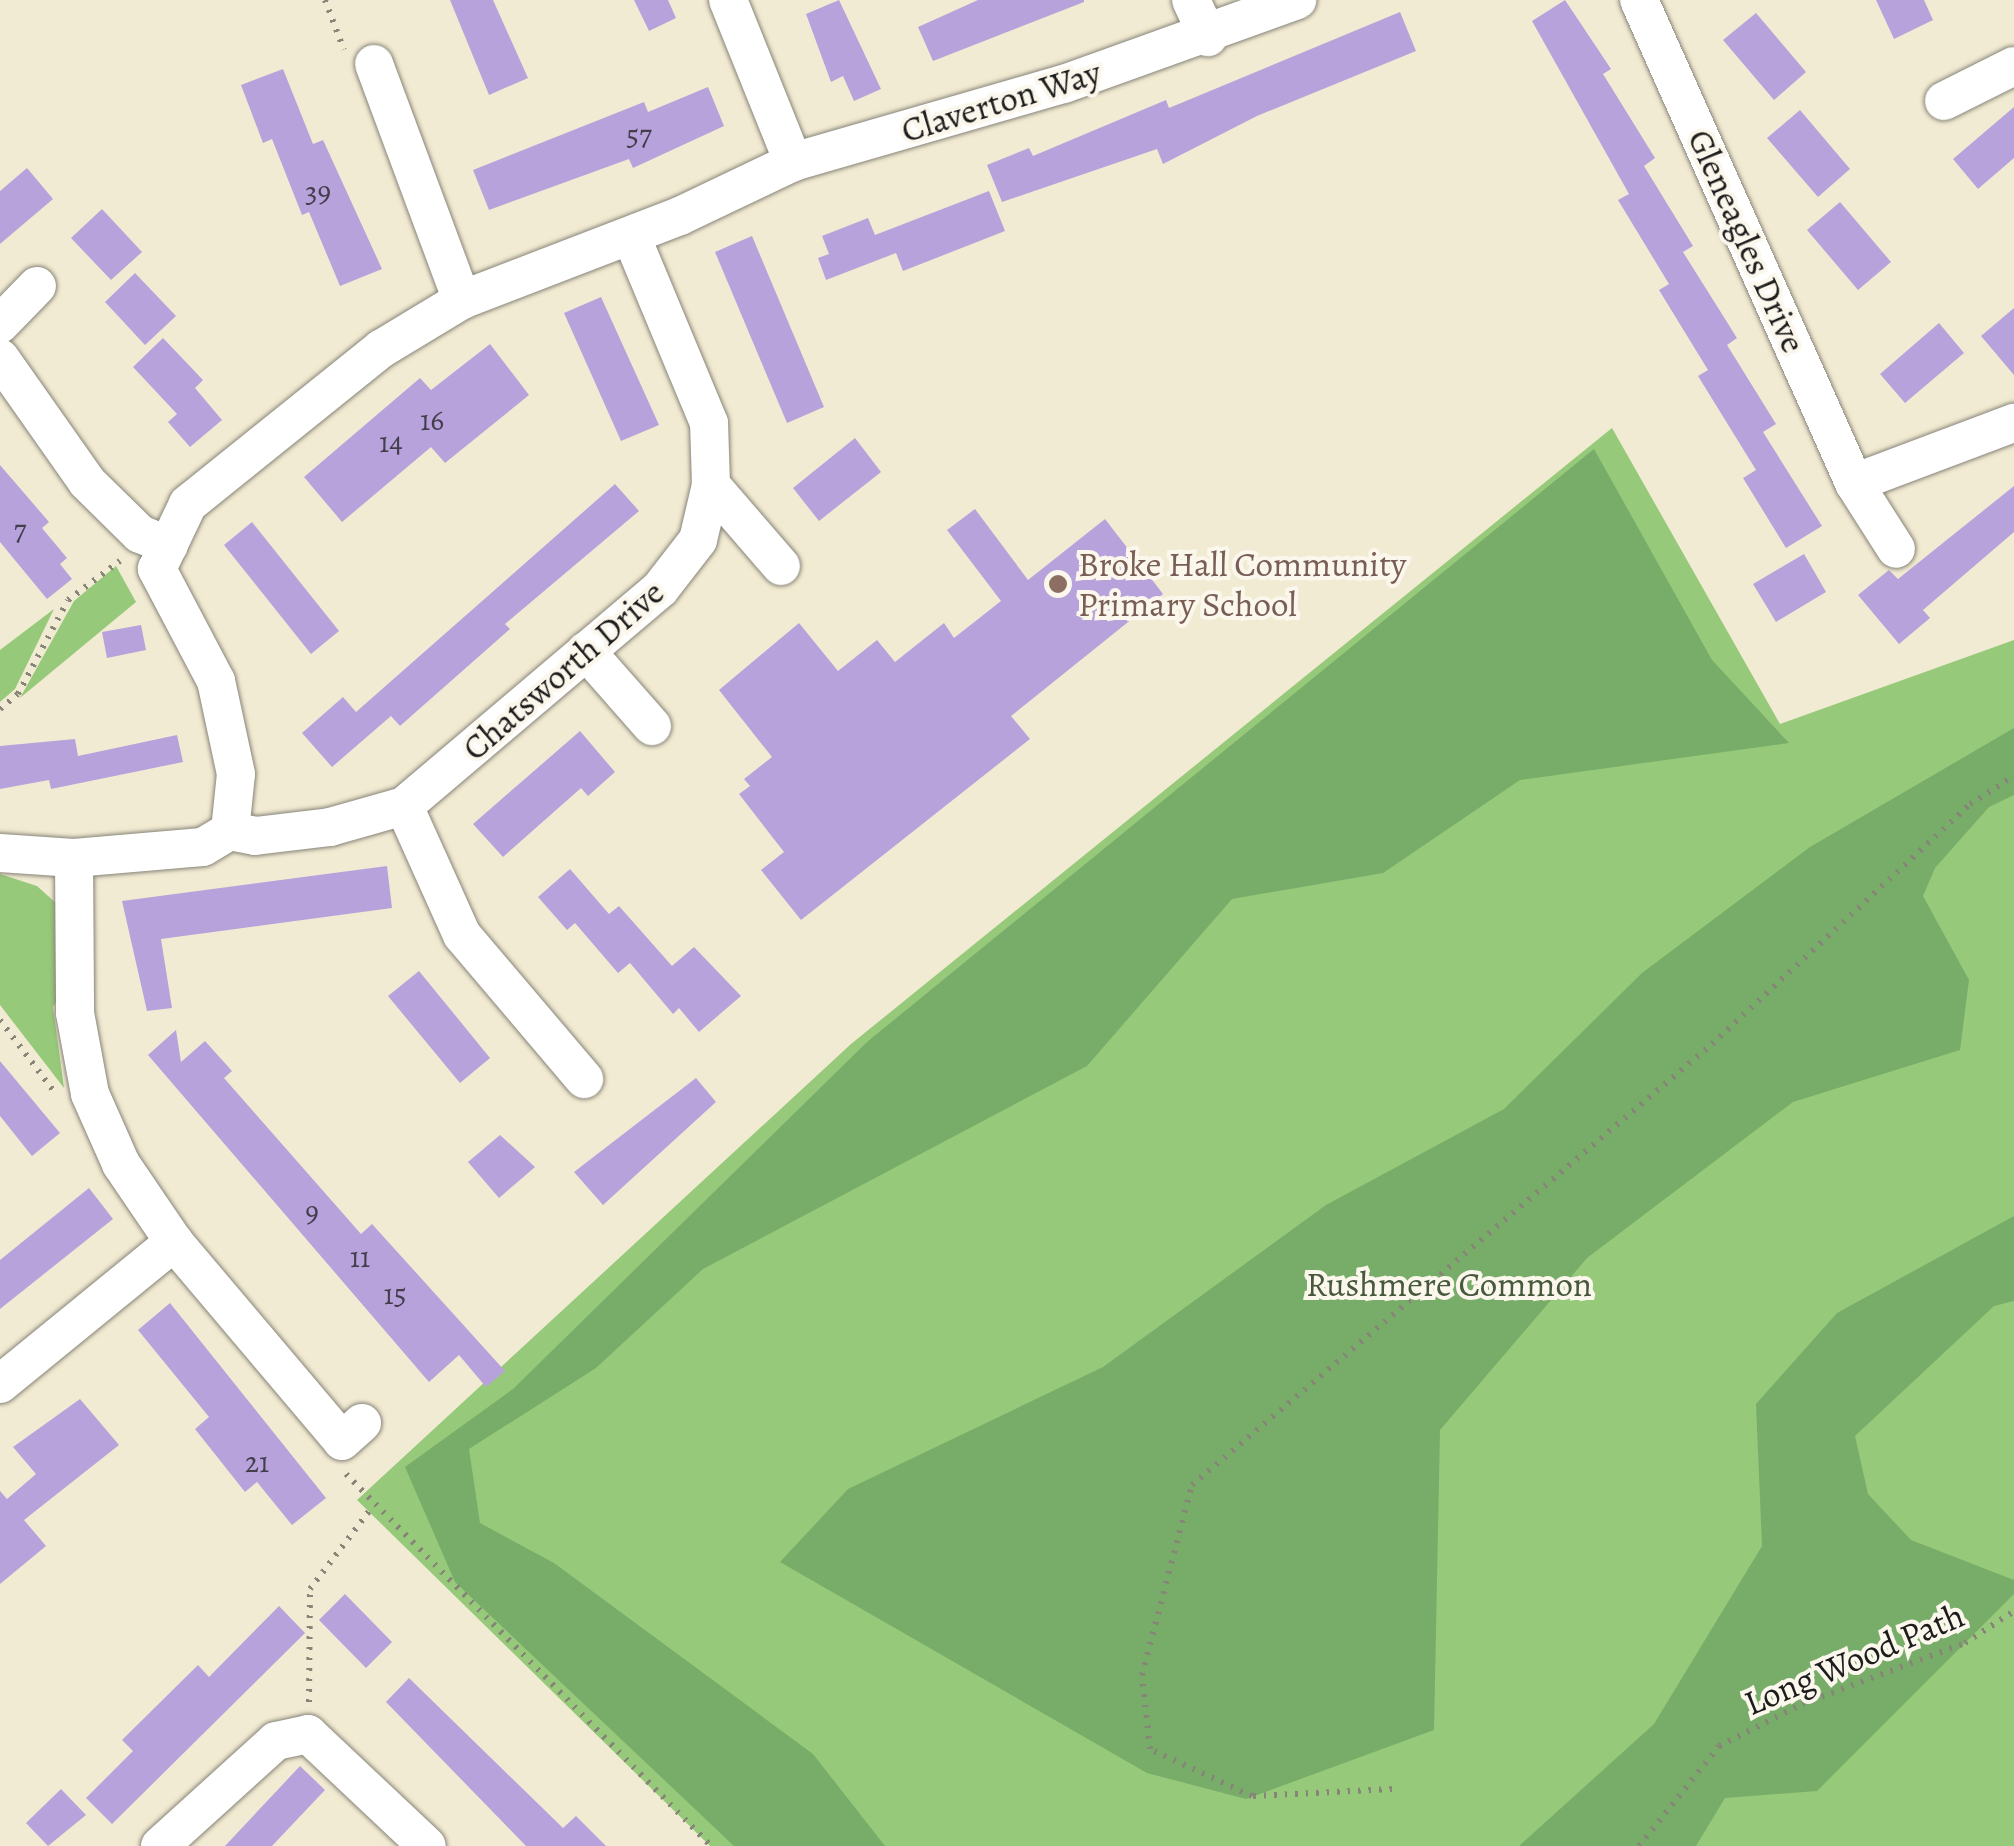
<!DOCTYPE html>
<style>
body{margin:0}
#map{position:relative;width:2014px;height:1846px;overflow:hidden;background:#f2ebd3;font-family:Alegreya,serif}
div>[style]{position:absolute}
.green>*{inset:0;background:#96c979}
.forest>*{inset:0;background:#78ad69}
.building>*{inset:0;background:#b8a2db}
.path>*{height:6px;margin-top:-3px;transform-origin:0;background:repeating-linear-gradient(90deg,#878478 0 2.5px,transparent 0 10.5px)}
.roads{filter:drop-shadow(0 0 2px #878478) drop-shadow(0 0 2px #878478)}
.minor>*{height:38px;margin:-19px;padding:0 19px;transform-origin:19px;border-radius:19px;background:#fff}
.dots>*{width:28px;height:28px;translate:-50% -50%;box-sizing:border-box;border:5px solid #fbf7ec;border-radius:50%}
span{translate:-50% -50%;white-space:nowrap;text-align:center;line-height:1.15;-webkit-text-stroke:8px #fbf7ec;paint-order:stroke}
.number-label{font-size:30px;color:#433e4c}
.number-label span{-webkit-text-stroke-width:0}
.street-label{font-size:35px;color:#1c1c1c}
.education-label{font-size:35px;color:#785e54}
.left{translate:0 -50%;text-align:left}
.park-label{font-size:35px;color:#47593d}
</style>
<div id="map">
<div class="green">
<div style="clip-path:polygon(1612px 428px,1780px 724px,2014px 640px,2014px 1846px,710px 1846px,357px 1500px,851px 1044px)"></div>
<div style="clip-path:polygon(116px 566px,136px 602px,20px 698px,74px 601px)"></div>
<div style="clip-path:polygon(54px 609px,15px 689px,0 702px,0 650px)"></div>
<div style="clip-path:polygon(0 874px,37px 886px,57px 904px,64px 989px,53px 1007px,64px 1088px,0 1005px)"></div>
</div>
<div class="forest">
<div style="clip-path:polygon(1594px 449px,1712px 660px,1789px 743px,1520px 780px,1383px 873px,1232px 899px,1087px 1066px,703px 1269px,596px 1368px,469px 1449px,480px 1523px,554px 1563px,813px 1754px,885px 1846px,734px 1846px,455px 1582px,405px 1467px,513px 1389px,867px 1042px)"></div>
<div style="clip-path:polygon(2014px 728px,2014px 795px,1989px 807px,1935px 868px,1923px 896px,1969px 980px,1960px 1050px,1793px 1102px,1587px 1258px,1440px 1430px,1434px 1730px,1246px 1799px,1147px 1773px,780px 1562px,848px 1489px,1103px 1367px,1326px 1205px,1504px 1109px,1642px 973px,1810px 847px)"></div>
<div style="clip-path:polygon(2014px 1216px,2014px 1301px,1994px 1306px,1855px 1436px,1868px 1494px,1911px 1540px,2014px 1580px,2014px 1594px,1817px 1791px,1725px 1798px,1696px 1846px,1519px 1846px,1654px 1724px,1762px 1546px,1756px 1404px,1837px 1313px)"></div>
</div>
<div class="building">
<div style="clip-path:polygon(450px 0,493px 0,528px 78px,489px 95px)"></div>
<div style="clip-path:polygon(634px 0,668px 0,676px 18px,649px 31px)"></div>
<div style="clip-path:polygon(839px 0,881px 89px,854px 101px,843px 76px,831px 82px,806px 14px)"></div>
<div style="clip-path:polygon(978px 0,1084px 0,1084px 2px,933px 61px,918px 27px)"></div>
<div style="clip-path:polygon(1565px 0,1611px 69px,1603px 74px,1655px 158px,1644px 166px,1693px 246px,1683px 252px,1737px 338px,1727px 345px,1776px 424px,1763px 432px,1822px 526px,1786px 548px,1743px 478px,1756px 470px,1698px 376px,1708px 370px,1659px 290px,1669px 284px,1618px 200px,1629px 194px,1532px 21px)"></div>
<div style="clip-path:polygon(1876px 0,1924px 0,1933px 20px,1894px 39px)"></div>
<div style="clip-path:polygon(1400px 12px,1416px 51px,1257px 116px,1163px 164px,1157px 149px,1002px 202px,987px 165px,1029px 148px,1033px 156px,1166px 100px,1169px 108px)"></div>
<div style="clip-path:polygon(1756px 13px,1806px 72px,1774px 100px,1723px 40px)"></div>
<div style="clip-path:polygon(283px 69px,313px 144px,323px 140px,382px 269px,340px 286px,309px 212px,302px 215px,272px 139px,263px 143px,241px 85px)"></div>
<div style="clip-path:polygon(708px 87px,724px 126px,633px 168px,629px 159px,489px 210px,473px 170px,644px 102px,648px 112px)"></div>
<div style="clip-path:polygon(2014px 107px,2014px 158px,1978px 189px,1953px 159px)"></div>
<div style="clip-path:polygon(1800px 110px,1850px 169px,1818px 197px,1767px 138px)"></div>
<div style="clip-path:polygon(27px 168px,53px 199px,0 244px,0 191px)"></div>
<div style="clip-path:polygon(989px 191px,1005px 231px,903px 271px,896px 253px,826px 280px,818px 258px,829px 254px,822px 236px,868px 218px,875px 235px)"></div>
<div style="clip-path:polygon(1840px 202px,1891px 262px,1858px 290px,1807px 230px)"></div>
<div style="clip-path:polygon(102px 209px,142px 252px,111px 280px,71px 238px)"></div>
<div style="clip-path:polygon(752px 236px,824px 407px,787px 423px,715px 252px)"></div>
<div style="clip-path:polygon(135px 273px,176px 316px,145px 345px,105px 302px)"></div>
<div style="clip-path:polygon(601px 297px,659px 425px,621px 441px,564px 313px)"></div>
<div style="clip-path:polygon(2014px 308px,2014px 375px,1981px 336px)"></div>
<div style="clip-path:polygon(1939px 323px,1964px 353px,1905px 403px,1880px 374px)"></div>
<div style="clip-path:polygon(163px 338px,203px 380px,195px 388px,222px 420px,190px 447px,168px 422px,177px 414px,133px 367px)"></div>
<div style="clip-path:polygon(490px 344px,529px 395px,445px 463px,431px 447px,342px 522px,304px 477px,420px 378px,431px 390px)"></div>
<div style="clip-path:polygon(855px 438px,881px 472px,819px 521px,793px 488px)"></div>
<div style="clip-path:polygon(0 465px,49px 522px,42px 528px,67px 558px,60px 564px,72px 579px,47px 599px,0 542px)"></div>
<div style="clip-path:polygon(615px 484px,639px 511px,505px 624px,510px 629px,400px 726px,391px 716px,332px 767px,302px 733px,343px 697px,356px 712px)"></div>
<div style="clip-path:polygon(2014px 486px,2014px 532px,1923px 610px,1930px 618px,1899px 644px,1858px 595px,1889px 570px,1898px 579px)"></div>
<div style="clip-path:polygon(975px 509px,1028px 580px,1105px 519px,1163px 594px,1011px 716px,1030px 739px,801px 920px,761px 870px,784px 852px,739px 794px,750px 786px,744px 779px,772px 757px,719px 690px,799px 623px,838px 671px,877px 640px,895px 662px,944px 623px,954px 638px,1001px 601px,947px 530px)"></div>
<div style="clip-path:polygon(252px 522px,339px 631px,311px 654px,224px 545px)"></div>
<div style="clip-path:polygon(1804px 554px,1826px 592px,1776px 622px,1753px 584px)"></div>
<div style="clip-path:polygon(141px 625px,146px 650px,107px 658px,102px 632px)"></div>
<div style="clip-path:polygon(580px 731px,615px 772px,588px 796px,581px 788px,503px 857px,473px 824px)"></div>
<div style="clip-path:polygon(177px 735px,183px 762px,51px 789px,49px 780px,0 789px,0 746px,75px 739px,78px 756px)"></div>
<div style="clip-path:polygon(387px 866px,392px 908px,161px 939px,172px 1008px,147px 1011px,122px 901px)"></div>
<div style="clip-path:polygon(570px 869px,609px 914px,619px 906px,672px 966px,694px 947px,741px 996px,699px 1032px,679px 1008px,673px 1014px,630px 963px,618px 973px,575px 923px,567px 930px,538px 897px)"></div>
<div style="clip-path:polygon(419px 971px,490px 1058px,460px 1083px,388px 996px)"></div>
<div style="clip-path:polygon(176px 1030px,181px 1062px,205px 1041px,232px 1071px,224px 1078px,361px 1234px,372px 1224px,505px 1371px,486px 1387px,459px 1355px,429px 1382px,148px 1055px)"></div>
<div style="clip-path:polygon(0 1061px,60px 1133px,32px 1156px,0 1116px)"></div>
<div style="clip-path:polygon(696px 1078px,716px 1102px,603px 1205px,574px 1172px)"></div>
<div style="clip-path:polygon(500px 1135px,535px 1167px,499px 1198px,468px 1162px)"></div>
<div style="clip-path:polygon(89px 1188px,113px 1219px,0 1309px,0 1260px)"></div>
<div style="clip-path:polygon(170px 1303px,326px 1498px,292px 1525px,257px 1482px,245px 1492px,195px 1429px,209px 1417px,138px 1330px)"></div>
<div style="clip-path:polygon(80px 1399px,119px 1445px,24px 1520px,46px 1546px,0 1584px,0 1491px,7px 1499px,36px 1474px,13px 1447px)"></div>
<div style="clip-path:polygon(345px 1594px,392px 1642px,366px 1668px,319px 1620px)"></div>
<div style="clip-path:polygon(279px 1606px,305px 1633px,112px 1824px,86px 1798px,133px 1751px,122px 1740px,198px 1665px,209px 1677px)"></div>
<div style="clip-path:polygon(409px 1678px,563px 1828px,576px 1816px,606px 1846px,526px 1846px,386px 1702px)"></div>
<div style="clip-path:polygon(300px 1766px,325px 1790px,272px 1846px,225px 1846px)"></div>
<div style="clip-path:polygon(61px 1789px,86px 1815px,48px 1846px,26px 1823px)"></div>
</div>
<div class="path">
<div style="left:325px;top:0;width:53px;rotate:69.2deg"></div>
<div style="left:0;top:709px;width:23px;rotate:-40deg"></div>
<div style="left:18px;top:694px;width:106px;rotate:-62deg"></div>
<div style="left:68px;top:600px;width:65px;rotate:-36.9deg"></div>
<div style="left:0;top:1020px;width:88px;rotate:52.9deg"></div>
<div style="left:346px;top:1474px;width:521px;rotate:45.54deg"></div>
<div style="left:309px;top:1702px;width:113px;rotate:-89.5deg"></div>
<div style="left:310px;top:1589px;width:104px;rotate:-52.8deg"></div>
<div style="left:1392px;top:1789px;width:140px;rotate:177.1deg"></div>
<div style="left:1252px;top:1796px;width:112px;rotate:-155.3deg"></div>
<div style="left:1150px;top:1749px;width:74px;rotate:-96.2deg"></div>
<div style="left:1142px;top:1675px;width:196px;rotate:-75.3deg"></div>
<div style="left:1192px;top:1485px;width:682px;rotate:-40.3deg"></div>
<div style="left:1712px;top:1044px;width:352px;rotate:-42.9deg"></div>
<div style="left:1970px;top:804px;width:52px;rotate:-32.5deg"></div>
<div style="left:1639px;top:1846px;width:128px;rotate:-51.3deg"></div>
<div style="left:1719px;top:1746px;width:93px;rotate:-26.8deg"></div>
<div style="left:1802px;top:1704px;width:174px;rotate:-20.5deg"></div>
<div style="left:1965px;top:1643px;width:59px;rotate:-33.1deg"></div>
</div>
<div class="roads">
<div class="minor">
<div style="left:728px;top:0;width:175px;rotate:68.1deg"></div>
<div style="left:1191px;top:0;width:41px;rotate:65.3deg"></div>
<div style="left:1639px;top:0;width:529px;rotate:66deg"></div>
<div style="left:1854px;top:483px;width:78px;rotate:57.5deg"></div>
<div style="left:374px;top:64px;width:252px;rotate:69.6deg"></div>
<div style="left:1944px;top:101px;width:78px;rotate:-26.6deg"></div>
<div style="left:0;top:324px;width:53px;rotate:-45.8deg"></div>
<div style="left:0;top:358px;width:151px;rotate:54.9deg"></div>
<div style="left:87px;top:482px;width:74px;rotate:44.5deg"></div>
<div style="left:140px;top:534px;width:31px;rotate:22deg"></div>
<div style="left:1854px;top:483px;width:171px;rotate:-20.6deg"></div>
<div style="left:711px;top:485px;width:107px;rotate:49.2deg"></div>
<div style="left:586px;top:651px;width:100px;rotate:48.7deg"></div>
<div style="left:404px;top:806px;width:141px;rotate:65.8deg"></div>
<div style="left:462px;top:935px;width:189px;rotate:49.7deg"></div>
<div style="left:230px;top:831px;width:57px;rotate:-84deg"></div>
<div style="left:236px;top:774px;width:95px;rotate:-102.1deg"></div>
<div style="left:216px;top:681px;width:127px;rotate:-117.8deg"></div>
<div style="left:157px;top:569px;width:72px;rotate:-64.5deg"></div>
<div style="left:188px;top:504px;width:248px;rotate:-38.8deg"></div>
<div style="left:381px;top:349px;width:95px;rotate:-31.2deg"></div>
<div style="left:462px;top:300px;width:234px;rotate:-21.1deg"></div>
<div style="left:680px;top:216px;width:125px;rotate:-25.5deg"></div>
<div style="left:793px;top:162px;width:282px;rotate:-16.1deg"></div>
<div style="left:1064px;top:84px;width:248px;rotate:-19.8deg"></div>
<div style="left:0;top:853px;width:74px;rotate:3.9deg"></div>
<div style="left:74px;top:858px;width:129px;rotate:-4.9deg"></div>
<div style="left:203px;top:847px;width:31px;rotate:-31deg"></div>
<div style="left:230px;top:831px;width:25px;rotate:11deg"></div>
<div style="left:255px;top:836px;width:76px;rotate:-6.8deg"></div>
<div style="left:330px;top:827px;width:77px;rotate:-15.8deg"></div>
<div style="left:404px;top:806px;width:336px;rotate:-40.3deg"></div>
<div style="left:660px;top:589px;width:62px;rotate:-52.2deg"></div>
<div style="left:698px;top:540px;width:57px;rotate:-76.7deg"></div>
<div style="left:711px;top:485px;width:62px;rotate:-91.8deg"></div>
<div style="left:709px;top:423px;width:203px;rotate:-112.6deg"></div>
<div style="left:74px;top:858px;width:155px;rotate:89.6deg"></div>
<div style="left:75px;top:1013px;width:82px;rotate:79.5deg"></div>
<div style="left:90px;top:1094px;width:77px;rotate:66.1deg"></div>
<div style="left:121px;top:1164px;width:94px;rotate:55.8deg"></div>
<div style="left:174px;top:1242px;width:260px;rotate:49.8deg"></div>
<div style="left:342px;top:1441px;width:27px;rotate:-42deg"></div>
<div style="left:0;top:1384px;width:225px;rotate:-39.2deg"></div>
<div style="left:160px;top:1846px;width:156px;rotate:-42.2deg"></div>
<div style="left:276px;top:1741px;width:33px;rotate:-12deg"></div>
<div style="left:308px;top:1734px;width:163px;rotate:43.3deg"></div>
</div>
</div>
<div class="dots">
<div style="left:1058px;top:584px;background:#8d6e63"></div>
</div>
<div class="number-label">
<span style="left:639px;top:135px">57</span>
<span style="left:318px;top:192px">39</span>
<span style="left:432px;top:420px">16</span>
<span style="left:391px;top:442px">14</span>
<span style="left:20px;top:530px">7</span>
<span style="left:312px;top:1212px">9</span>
<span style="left:360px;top:1257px">11</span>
<span style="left:395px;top:1294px">15</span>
<span style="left:257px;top:1462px">21</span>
</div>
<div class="street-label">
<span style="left:1001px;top:101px;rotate:-17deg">Claverton Way</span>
<span style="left:1747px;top:241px;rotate:66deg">Gleneagles Drive</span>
<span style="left:563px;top:670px;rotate:-41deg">Chatsworth Drive</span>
<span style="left:1854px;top:1659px;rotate:-23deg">Long Wood Path</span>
</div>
<div class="education-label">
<span class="left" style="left:1078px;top:584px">Broke Hall Community<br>Primary School</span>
</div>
<div class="park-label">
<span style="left:1449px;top:1284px">Rushmere Common</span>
</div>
</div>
